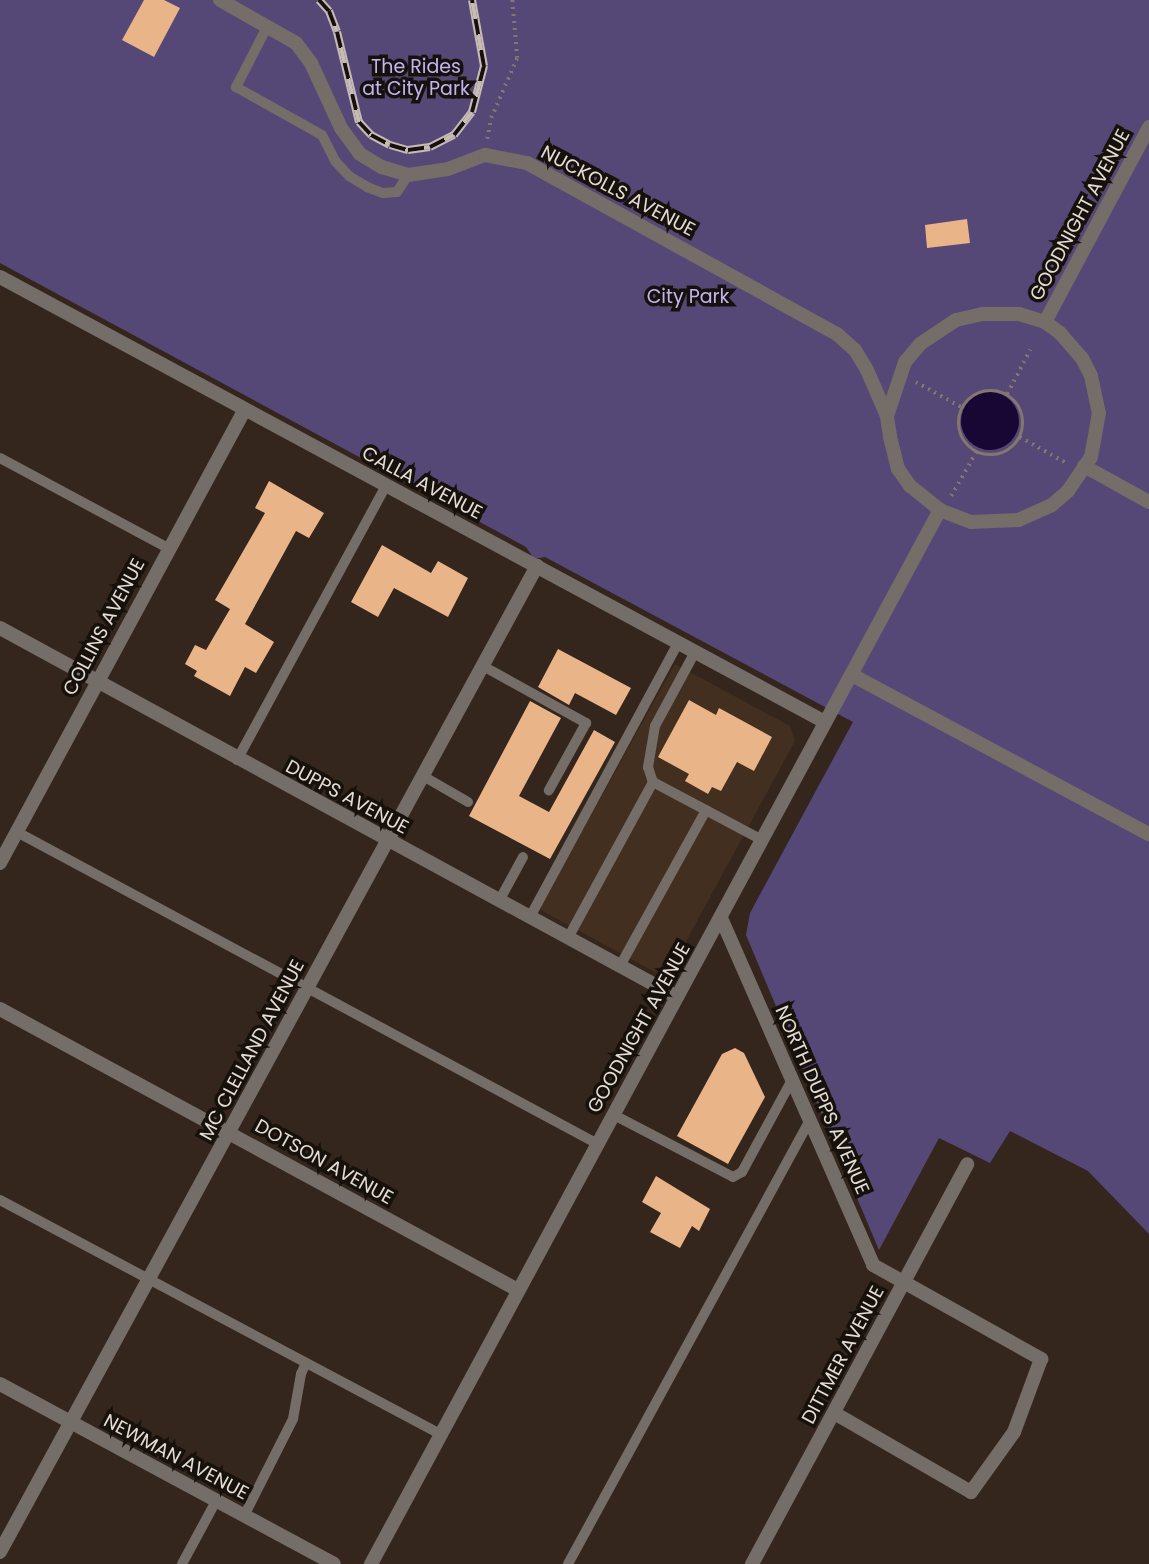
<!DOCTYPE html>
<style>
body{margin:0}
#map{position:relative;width:1149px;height:1564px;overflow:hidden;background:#34261c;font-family:Poppins,sans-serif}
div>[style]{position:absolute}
.built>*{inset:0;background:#422f20}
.green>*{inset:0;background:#554877}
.water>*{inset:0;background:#180634}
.round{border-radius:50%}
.building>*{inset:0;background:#eab489}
.path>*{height:3.5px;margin-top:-1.75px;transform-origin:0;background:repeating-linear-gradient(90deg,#83776e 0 2px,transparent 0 7px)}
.path>.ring{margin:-1.75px;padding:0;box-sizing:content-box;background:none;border:3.5px solid #83776e;border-radius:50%}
.service>*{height:10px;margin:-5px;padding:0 5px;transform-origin:5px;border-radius:5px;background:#746d68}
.minor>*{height:14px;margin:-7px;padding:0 7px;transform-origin:7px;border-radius:7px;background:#746d68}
.tertiary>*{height:14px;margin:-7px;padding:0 7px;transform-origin:7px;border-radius:7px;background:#746d68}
.rail>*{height:8px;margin-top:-4px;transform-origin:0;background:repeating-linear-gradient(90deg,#17110c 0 16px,#c6bcb4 0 32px);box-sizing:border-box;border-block:2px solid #c6bcb4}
span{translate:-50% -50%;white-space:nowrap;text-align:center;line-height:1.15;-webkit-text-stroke:7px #17110c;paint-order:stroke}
.park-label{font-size:19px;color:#c3b3f4}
.street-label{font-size:19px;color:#e5dcd5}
</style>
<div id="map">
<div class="built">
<div style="clip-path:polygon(675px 664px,790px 726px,795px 741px,666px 978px,539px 909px)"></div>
</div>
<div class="green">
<div style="clip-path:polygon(evenodd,0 0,1149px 0,1149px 1234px,1088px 1171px,1010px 1131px,990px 1163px,939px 1138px,879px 1250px,746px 935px,750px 913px,853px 722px,545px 557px,534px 559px,526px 547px,0 263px,0 0,971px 400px,1014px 405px,1019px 424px,1011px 441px,1003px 447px,985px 450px,969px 441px,961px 425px,965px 407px,971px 400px)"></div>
</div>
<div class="water">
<div class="round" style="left:961px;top:392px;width:58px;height:58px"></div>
</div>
<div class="building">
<div style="clip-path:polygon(144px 0,164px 0,180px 8px,154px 57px,122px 40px)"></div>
<div style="clip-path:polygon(967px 219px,970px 243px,927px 248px,925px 225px)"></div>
<div style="clip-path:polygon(269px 481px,324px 513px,309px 538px,296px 531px,245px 624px,274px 642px,256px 673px,245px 667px,230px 696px,194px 676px,197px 671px,185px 664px,195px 645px,206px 650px,230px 609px,215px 600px,265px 513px,255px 508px)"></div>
<div style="clip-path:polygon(382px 545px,431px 573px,438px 561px,468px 578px,448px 617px,394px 588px,378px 617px,351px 602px)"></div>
<div style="clip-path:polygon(558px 649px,631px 688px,616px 715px,575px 693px,569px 705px,538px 687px)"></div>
<div style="clip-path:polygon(689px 700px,716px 715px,719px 708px,772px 737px,754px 771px,737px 762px,721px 791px,712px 787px,708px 794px,685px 781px,689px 774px,658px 757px)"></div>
<div style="clip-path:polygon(530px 701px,561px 718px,519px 796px,549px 812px,594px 730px,615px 742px,550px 859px,469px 816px)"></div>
<div style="clip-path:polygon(735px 1048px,744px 1053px,765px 1097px,728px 1164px,677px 1136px,722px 1054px)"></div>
<div style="clip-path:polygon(656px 1176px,710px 1209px,699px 1231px,692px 1226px,680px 1248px,650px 1232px,661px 1213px,642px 1202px)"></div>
</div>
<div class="path">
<div style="left:487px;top:139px;width:21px;rotate:-79deg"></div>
<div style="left:491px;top:118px;width:65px;rotate:-66.6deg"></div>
<div style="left:517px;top:58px;width:58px;rotate:-94.9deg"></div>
<div style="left:916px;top:382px;width:51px;rotate:29.1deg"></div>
<div class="ring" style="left:959px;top:391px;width:60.5px;height:60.5px"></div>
<div style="left:1007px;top:394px;width:50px;rotate:-62.4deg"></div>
<div style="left:1020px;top:437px;width:55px;rotate:29.4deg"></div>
<div style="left:951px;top:496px;width:52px;rotate:-60deg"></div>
</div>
<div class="service">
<div style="left:267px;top:27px;width:68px;rotate:117.3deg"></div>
<div style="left:236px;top:87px;width:98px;rotate:29.2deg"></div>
<div style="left:322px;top:135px;width:30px;rotate:63deg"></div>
<div style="left:336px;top:162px;width:19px;rotate:47deg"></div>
<div style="left:349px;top:176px;width:21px;rotate:31deg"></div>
<div style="left:367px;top:187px;width:17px;rotate:21deg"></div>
<div style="left:383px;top:193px;width:14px;rotate:-4deg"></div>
<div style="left:397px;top:192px;width:20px;rotate:-57deg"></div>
<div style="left:0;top:458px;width:191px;rotate:28.2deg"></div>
<div style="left:695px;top:652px;width:84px;rotate:118.4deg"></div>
<div style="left:655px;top:726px;width:42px;rotate:99.7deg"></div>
<div style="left:648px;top:767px;width:16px;rotate:72deg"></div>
<div style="left:653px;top:782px;width:123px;rotate:28deg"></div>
<div style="left:483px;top:666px;width:118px;rotate:29deg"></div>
<div style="left:586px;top:723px;width:77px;rotate:118.9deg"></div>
<div style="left:237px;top:760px;width:312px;rotate:-61.5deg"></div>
<div style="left:423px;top:776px;width:52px;rotate:30deg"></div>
<div style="left:17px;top:832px;width:659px;rotate:28.24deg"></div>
<div style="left:499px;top:901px;width:50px;rotate:-61.4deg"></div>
<div style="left:530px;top:917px;width:311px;rotate:-61.6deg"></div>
<div style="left:568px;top:938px;width:178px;rotate:-61.4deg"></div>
<div style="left:620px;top:966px;width:178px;rotate:-61.1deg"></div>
<div style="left:614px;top:1115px;width:134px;rotate:27.5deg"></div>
<div style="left:733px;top:1177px;width:10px;rotate:-29deg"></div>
<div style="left:742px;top:1172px;width:105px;rotate:-61.5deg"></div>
<div style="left:0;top:1200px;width:499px;rotate:28deg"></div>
<div style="left:244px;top:1516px;width:109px;rotate:-63.2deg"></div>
<div style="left:293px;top:1419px;width:46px;rotate:-79.9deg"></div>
<div style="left:301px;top:1374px;width:12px;rotate:-66deg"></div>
<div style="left:182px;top:1564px;width:72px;rotate:-61.6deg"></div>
<div style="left:568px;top:1564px;width:506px;rotate:-61.41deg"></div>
</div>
<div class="minor">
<div style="left:220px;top:0;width:87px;rotate:29.5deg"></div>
<div style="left:296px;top:43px;width:25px;rotate:53deg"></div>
<div style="left:311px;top:63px;width:72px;rotate:65.2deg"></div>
<div style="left:341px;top:128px;width:32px;rotate:54deg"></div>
<div style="left:360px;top:154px;width:26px;rotate:31deg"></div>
<div style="left:382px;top:167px;width:27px;rotate:17deg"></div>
<div style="left:408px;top:175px;width:40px;rotate:-8.5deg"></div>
<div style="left:448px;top:169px;width:40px;rotate:-21deg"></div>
<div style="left:485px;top:155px;width:43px;rotate:10.8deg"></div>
<div style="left:527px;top:163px;width:354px;rotate:28.9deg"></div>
<div style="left:837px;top:334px;width:24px;rotate:42deg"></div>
<div style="left:855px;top:350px;width:23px;rotate:59deg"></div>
<div style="left:867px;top:370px;width:50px;rotate:66.5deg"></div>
<div style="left:0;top:277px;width:937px;rotate:28.34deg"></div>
<div style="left:983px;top:314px;width:36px"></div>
<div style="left:1019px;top:314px;width:27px;rotate:17deg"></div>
<div style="left:1045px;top:322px;width:19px;rotate:36deg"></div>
<div style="left:1060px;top:333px;width:33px;rotate:49deg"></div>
<div style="left:1082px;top:358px;width:20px;rotate:63deg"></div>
<div style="left:1091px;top:376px;width:38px;rotate:78deg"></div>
<div style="left:1099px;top:413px;width:45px;rotate:100.3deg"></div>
<div style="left:1091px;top:457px;width:41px;rotate:124.1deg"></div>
<div style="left:1068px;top:491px;width:21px;rotate:139deg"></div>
<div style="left:1052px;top:505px;width:37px;rotate:156deg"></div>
<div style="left:1018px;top:520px;width:47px;rotate:177.6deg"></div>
<div style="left:971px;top:522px;width:33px;rotate:-159deg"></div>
<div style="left:940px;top:510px;width:38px;rotate:-141deg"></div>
<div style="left:910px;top:486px;width:21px;rotate:-125deg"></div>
<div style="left:898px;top:469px;width:34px;rotate:-104deg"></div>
<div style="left:890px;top:436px;width:20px;rotate:-99deg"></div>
<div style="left:887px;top:416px;width:57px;rotate:-71.6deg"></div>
<div style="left:905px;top:362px;width:23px;rotate:-50deg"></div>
<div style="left:920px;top:344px;width:43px;rotate:-33.7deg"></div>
<div style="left:956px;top:320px;width:28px;rotate:-13deg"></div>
<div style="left:1045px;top:322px;width:221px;rotate:-61.9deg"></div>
<div style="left:1084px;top:466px;width:74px;rotate:29deg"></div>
<div style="left:0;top:628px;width:771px;rotate:28.59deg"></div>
<div style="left:852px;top:675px;width:337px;rotate:28.2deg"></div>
<div style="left:0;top:863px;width:514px;rotate:-61.64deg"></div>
<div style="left:721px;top:918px;width:379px;rotate:66.3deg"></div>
<div style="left:873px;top:1265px;width:193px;rotate:29.2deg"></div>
<div style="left:1041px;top:1359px;width:78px;rotate:110.3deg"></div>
<div style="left:1014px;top:1432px;width:74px;rotate:125.6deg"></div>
<div style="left:971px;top:1492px;width:158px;rotate:-150deg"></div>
<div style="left:0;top:1009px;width:589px;rotate:28.48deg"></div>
<div style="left:0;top:1552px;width:1123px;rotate:-61.43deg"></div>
<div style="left:371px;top:1564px;width:1198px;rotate:-61.64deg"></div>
<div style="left:752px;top:1564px;width:454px;rotate:-61.7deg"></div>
</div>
<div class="tertiary">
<div style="left:0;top:1384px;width:379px;rotate:28.3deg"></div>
</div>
<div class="rail">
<div style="left:319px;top:0;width:15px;rotate:48deg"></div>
<div style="left:329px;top:11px;width:22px;rotate:69deg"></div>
<div style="left:337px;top:32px;width:93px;rotate:76.3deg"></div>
<div style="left:359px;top:122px;width:18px;rotate:47deg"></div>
<div style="left:371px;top:135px;width:21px;rotate:28deg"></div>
<div style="left:390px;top:145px;width:19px;rotate:16deg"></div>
<div style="left:408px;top:150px;width:22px;rotate:-8deg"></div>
<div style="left:430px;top:147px;width:27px;rotate:-27deg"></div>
<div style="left:454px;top:135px;width:29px;rotate:-52deg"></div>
<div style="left:472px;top:112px;width:48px;rotate:-75.4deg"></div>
<div style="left:484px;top:66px;width:67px;rotate:-100.3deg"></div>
</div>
<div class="park-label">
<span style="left:416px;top:78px">The Rides<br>at City Park</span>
<span style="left:688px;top:297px">City Park</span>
</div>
<div class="street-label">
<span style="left:618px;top:191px;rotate:28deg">NUCKOLLS AVENUE</span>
<span style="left:1080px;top:215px;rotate:-62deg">GOODNIGHT AVENUE</span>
<span style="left:422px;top:483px;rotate:28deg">CALLA AVENUE</span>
<span style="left:104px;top:627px;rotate:-62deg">COLLINS AVENUE</span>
<span style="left:347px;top:797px;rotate:28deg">DUPPS AVENUE</span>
<span style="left:639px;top:1028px;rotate:-61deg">GOODNIGHT AVENUE</span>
<span style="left:252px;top:1050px;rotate:-62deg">MC CLELLAND AVENUE</span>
<span style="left:822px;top:1100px;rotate:66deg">NORTH DUPPS AVENUE</span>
<span style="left:324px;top:1162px;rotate:29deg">DOTSON AVENUE</span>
<span style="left:843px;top:1355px;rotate:-62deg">DITTMER AVENUE</span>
<span style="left:176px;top:1457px;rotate:28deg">NEWMAN AVENUE</span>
</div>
</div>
